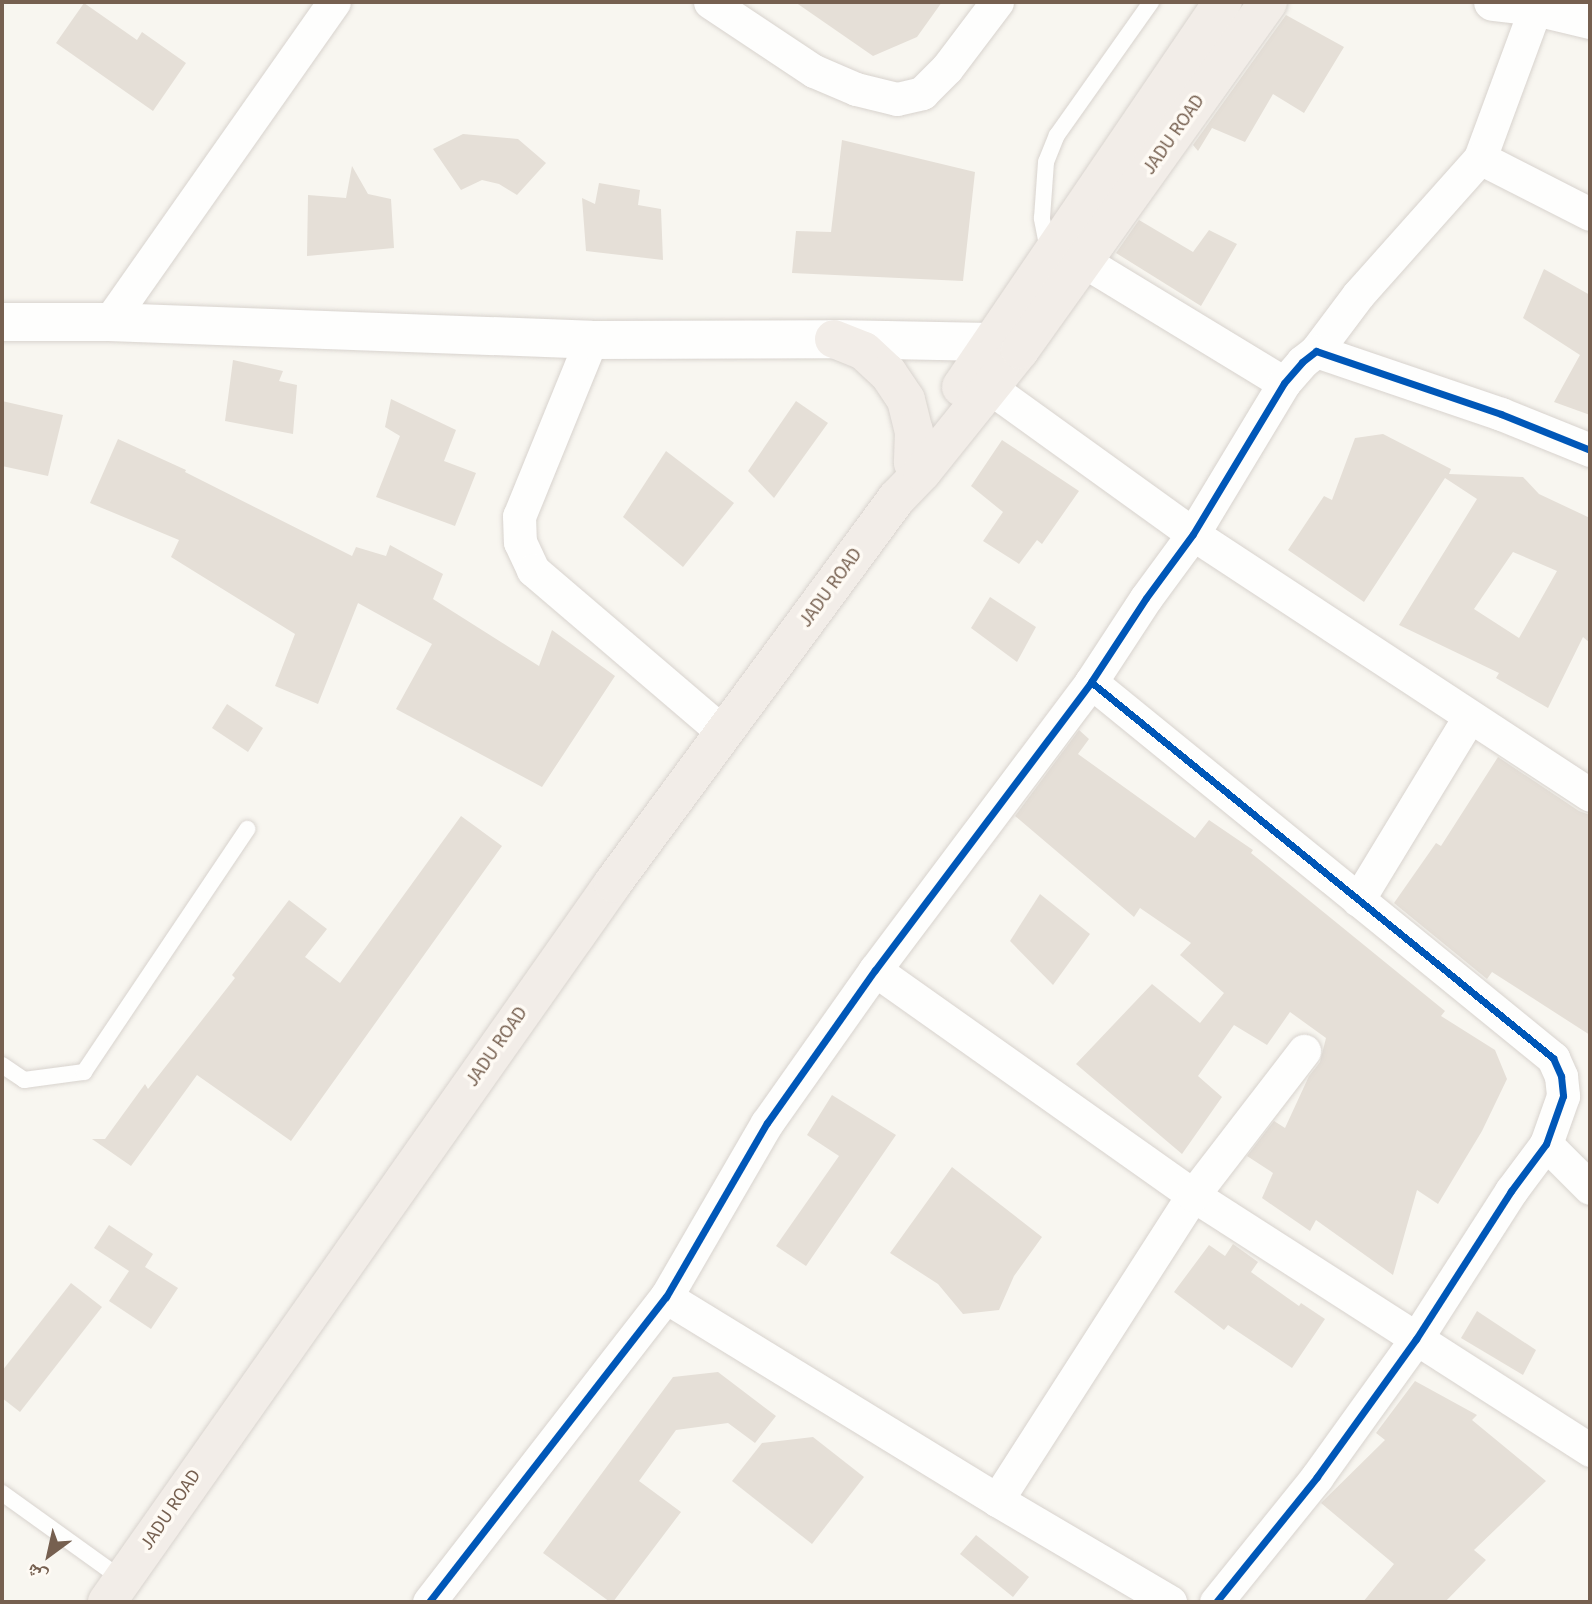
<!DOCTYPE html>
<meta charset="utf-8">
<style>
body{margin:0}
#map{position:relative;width:1592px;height:1604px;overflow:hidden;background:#f8f6f0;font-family:"Source Sans 3","Noto Naskh Arabic",sans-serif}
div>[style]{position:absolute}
.building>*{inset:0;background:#e5dfd7}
.roads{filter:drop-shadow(0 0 2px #d8d3ce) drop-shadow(0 0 2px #d8d3ce)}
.service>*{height:16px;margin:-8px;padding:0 8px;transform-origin:8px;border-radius:8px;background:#fefefd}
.minor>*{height:33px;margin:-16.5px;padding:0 16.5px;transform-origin:16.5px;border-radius:16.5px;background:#fefefd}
.tertiary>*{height:38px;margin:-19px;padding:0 19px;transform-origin:19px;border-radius:19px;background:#fefefd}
.trunk>*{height:38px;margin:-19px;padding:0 19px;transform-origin:19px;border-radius:19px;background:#f2ede8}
.cycleway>*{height:7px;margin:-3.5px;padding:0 3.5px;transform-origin:3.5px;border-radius:3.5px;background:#0057b8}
span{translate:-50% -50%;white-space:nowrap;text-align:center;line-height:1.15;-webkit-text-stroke:7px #fefaf4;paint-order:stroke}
.street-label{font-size:19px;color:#766050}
.frame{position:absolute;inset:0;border:4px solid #766050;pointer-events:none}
.north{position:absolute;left:14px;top:1520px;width:70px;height:70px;-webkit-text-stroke:5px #fefaf4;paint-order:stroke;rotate:213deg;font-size:19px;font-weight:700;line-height:28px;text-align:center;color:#766050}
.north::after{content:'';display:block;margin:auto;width:24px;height:32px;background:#766050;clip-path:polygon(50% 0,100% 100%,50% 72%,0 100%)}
</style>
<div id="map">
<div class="building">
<div style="clip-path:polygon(795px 2px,942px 2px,917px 37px,873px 56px)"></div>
<div style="clip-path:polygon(84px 3px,137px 40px,142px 32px,186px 63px,153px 111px,56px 43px)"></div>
<div style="clip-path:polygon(1286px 15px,1344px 47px,1304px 113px,1273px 94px,1245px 142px,1212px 128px,1198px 151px,1193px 145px)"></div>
<div style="clip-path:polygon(463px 134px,518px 139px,546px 163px,517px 195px,499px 184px,482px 180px,461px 190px,433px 149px)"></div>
<div style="clip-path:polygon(842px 140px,975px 172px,963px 281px,792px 273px,796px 231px,831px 232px)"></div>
<div style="clip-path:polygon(352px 166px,368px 194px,391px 199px,394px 248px,307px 256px,308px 195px,346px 198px)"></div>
<div style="clip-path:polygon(599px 183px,640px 190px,638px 205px,661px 209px,663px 260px,586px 251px,582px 198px,595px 204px)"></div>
<div style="clip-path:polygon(1139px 220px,1193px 252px,1209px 230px,1237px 244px,1201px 306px,1116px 253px)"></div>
<div style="clip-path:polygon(1544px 269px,1590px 295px,1590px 415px,1554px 402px,1580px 355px,1523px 318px)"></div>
<div style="clip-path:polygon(233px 360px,283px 371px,279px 381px,297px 385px,293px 434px,225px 421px)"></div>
<div style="clip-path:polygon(391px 399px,456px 430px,444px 461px,476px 473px,455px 526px,376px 497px,400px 436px,385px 427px)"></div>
<div style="clip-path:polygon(2px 401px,63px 415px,48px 476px,2px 466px)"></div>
<div style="clip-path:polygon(796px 401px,828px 423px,774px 498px,748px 471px)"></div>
<div style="clip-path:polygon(evenodd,1383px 434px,1451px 469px,1449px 474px,1523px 477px,1539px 494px,1590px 518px,1590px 643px,1583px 637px,1548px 708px,1496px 678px,1499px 673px,1399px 625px,1477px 499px,1445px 478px,1364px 602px,1288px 550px,1324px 496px,1332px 500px,1355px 438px,1383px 434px,1513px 552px,1557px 571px,1519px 638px,1474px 609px,1513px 552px)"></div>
<div style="clip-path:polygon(118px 439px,186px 470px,185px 472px,352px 556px,356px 547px,386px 556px,390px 545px,443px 574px,433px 599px,539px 666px,552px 630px,615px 676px,542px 787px,396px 709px,432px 644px,358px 603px,318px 704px,275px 686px,295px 634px,171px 557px,179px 540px,90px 503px)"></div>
<div style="clip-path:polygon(1002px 440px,1079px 491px,1042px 544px,1037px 540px,1019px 564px,983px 541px,1003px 512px,971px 486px)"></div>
<div style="clip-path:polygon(666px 451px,734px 503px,683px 567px,623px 517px)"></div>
<div style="clip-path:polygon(990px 597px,1036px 627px,1017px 662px,971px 628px)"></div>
<div style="clip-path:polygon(227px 704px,263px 728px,248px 752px,212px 728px)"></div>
<div style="clip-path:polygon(1079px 730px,1089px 739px,1078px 754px,1195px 838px,1209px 820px,1253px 850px,1251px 853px,1445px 1011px,1441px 1016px,1495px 1050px,1507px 1079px,1482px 1131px,1438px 1204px,1417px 1190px,1393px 1275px,1316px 1220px,1310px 1231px,1262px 1198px,1273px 1173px,1247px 1156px,1274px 1121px,1285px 1128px,1309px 1076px,1320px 1062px,1326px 1038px,1290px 1012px,1267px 1045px,1234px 1025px,1198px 1076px,1222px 1097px,1182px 1154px,1076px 1064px,1152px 984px,1200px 1023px,1224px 993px,1180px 955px,1191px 943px,1140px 908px,1134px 917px,1015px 816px)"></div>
<div style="clip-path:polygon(1498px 757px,1579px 811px,1590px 815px,1590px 1035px,1492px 972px,1487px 979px,1394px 903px,1436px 843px,1441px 846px)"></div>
<div style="clip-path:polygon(461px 816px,502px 846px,291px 1141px,197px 1075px,131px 1166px,92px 1139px,105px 1139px,145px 1084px,148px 1089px,235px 978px,232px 975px,289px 900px,327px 929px,305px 957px,340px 983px)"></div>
<div style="clip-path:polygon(1040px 894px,1090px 934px,1053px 985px,1010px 941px)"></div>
<div style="clip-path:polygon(832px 1095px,896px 1135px,806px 1266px,776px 1246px,839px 1156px,807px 1135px)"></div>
<div style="clip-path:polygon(952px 1167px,1042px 1237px,1014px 1276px,999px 1310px,963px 1314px,938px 1284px,890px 1253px)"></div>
<div style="clip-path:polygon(109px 1225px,153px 1254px,145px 1267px,178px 1288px,151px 1329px,109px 1301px,129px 1271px,94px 1248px)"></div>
<div style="clip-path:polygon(1233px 1244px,1258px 1262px,1251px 1272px,1299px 1306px,1301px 1303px,1325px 1319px,1292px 1368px,1228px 1325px,1224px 1330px,1174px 1292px,1209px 1245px,1225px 1256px)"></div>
<div style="clip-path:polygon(71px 1283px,102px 1307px,20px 1412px,2px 1398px,2px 1371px)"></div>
<div style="clip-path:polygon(1477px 1311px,1536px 1350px,1523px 1375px,1461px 1338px)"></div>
<div style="clip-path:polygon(718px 1372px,776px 1416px,755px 1443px,728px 1423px,676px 1430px,639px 1481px,681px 1512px,613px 1602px,610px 1602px,543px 1553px,673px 1377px)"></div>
<div style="clip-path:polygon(1415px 1381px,1477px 1415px,1472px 1420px,1546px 1481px,1474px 1550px,1486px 1560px,1445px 1602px,1363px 1602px,1394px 1564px,1321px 1503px,1385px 1440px,1376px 1433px)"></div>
<div style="clip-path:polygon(813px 1437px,864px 1477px,812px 1544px,732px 1481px,762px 1443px)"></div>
<div style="clip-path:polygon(976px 1535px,1029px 1577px,1013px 1597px,960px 1554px)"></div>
</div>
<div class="roads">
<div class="service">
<div style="left:1048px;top:250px;width:33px;rotate:-101deg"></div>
<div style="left:1042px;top:218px;width:56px;rotate:-85.9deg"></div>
<div style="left:1046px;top:162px;width:29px;rotate:-68deg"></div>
<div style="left:1057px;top:135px;width:163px;rotate:-54.7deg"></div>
<div style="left:2px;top:1065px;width:27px;rotate:34deg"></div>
<div style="left:24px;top:1080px;width:61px;rotate:-7.6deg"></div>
<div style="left:84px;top:1072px;width:293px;rotate:-56.1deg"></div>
<div style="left:2px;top:1493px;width:149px;rotate:35.7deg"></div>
</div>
<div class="minor">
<div style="left:710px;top:2px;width:125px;rotate:33.6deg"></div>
<div style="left:814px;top:71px;width:46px;rotate:23.2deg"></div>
<div style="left:856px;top:89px;width:42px;rotate:13.7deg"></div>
<div style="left:897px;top:99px;width:26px;rotate:-13deg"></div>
<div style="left:922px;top:93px;width:35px;rotate:-45deg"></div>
<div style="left:947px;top:68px;width:83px;rotate:-52.9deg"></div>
<div style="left:1480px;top:158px;width:161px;rotate:-69.7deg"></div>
<div style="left:1085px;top:262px;width:233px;rotate:31.3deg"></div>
<div style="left:109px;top:322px;width:391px;rotate:-54.9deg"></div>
<div style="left:591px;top:340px;width:190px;rotate:112.2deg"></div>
<div style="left:519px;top:516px;width:26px;rotate:88deg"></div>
<div style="left:520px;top:542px;width:31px;rotate:65deg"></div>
<div style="left:533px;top:570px;width:251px;rotate:40.5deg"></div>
<div style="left:1316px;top:351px;width:70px;rotate:-53.1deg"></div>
<div style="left:1358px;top:295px;width:183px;rotate:-48.3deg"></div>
<div style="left:1480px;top:158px;width:123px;rotate:27deg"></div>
<div style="left:989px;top:387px;width:251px;rotate:35.8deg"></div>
<div style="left:1193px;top:534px;width:475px;rotate:33.3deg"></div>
<div style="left:1091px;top:682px;width:596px;rotate:39.14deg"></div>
<div style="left:1553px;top:1058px;width:20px;rotate:66deg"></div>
<div style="left:1561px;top:1076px;width:20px;rotate:84deg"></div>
<div style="left:1563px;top:1096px;width:51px;rotate:109.5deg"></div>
<div style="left:1546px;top:1144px;width:59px;rotate:126.7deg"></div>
<div style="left:1511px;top:1191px;width:176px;rotate:122.7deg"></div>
<div style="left:1416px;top:1339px;width:170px;rotate:125.7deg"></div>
<div style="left:1317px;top:1477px;width:161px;rotate:128.9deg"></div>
<div style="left:1358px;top:900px;width:215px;rotate:-58.7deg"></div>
<div style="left:875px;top:970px;width:390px;rotate:35.3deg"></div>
<div style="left:1193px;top:1195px;width:472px;rotate:32.7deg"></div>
<div style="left:1546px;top:1144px;width:62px;rotate:45deg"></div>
<div style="left:666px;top:1297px;width:388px;rotate:31.5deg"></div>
<div style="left:997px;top:1500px;width:201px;rotate:30.5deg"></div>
<div style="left:997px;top:1500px;width:363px;rotate:-57.3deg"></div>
<div style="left:1193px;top:1195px;width:182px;rotate:-52.4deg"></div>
<div style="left:429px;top:1602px;width:386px;rotate:-52.2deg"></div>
<div style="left:666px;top:1297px;width:201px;rotate:-59.9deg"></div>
<div style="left:767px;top:1123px;width:187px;rotate:-54.8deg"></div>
<div style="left:875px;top:970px;width:360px;rotate:-53.1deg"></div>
<div style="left:1091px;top:682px;width:100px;rotate:-56.8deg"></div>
<div style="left:1146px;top:598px;width:79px;rotate:-53.7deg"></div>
<div style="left:1193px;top:534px;width:176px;rotate:-58.9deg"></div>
<div style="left:1284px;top:383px;width:28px;rotate:-49deg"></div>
<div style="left:1302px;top:362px;width:18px;rotate:-38deg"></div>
<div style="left:1316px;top:351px;width:195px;rotate:18.8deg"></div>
<div style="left:1501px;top:414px;width:96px;rotate:22deg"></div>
</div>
<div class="tertiary">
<div style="left:1493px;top:2px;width:43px;rotate:6.6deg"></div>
<div style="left:1536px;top:7px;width:56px;rotate:13.5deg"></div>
<div style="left:2px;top:322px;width:107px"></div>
<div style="left:109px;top:322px;width:482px;rotate:2.1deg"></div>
<div style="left:591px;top:340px;width:243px;rotate:-0.2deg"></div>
<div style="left:834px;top:339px;width:157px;rotate:1.1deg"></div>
<div style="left:991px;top:342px;width:30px;rotate:15deg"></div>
</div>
<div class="trunk">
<div style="left:834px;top:339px;width:32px;rotate:22deg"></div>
<div style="left:864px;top:351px;width:33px;rotate:43deg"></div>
<div style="left:888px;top:373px;width:32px;rotate:56deg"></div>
<div style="left:906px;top:400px;width:32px;rotate:76deg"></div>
<div style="left:914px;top:431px;width:32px;rotate:92deg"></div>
<div style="left:961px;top:387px;width:466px;rotate:-55.8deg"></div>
<div style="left:107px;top:1602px;width:879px;rotate:-54.86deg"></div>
<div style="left:613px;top:883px;width:478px;rotate:-53.6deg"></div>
<div style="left:897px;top:498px;width:36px;rotate:-46deg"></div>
<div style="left:922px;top:472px;width:156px;rotate:-51.2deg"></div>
<div style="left:1020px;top:350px;width:427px;rotate:-54.5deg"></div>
</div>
</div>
<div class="cycleway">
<div style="left:1091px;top:682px;width:596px;rotate:39.14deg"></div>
<div style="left:1553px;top:1058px;width:20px;rotate:66deg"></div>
<div style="left:1561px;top:1076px;width:20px;rotate:84deg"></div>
<div style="left:1563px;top:1096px;width:51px;rotate:109.5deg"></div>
<div style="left:1546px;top:1144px;width:59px;rotate:126.7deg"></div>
<div style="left:1511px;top:1191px;width:176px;rotate:122.7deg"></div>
<div style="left:1416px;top:1339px;width:170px;rotate:125.7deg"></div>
<div style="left:1317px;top:1477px;width:161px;rotate:128.9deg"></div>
<div style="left:429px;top:1602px;width:386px;rotate:-52.2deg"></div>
<div style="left:666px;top:1297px;width:201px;rotate:-59.9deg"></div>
<div style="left:767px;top:1123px;width:187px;rotate:-54.8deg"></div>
<div style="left:875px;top:970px;width:360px;rotate:-53.1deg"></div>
<div style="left:1091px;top:682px;width:100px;rotate:-56.8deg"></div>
<div style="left:1146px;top:598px;width:79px;rotate:-53.7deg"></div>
<div style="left:1193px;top:534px;width:176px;rotate:-58.9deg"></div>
<div style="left:1284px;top:383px;width:28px;rotate:-49deg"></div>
<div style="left:1302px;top:362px;width:18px;rotate:-38deg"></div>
<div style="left:1316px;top:351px;width:195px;rotate:18.8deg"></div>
<div style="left:1501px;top:414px;width:96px;rotate:22deg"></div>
</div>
<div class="street-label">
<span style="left:1174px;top:135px;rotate:-55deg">JADU ROAD</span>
<span style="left:831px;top:588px;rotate:-54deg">JADU ROAD</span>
<span style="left:497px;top:1047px;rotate:-55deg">JADU ROAD</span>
<span style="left:171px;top:1510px;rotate:-56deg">JADU ROAD</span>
</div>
<div class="frame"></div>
<div class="north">ش</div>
</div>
